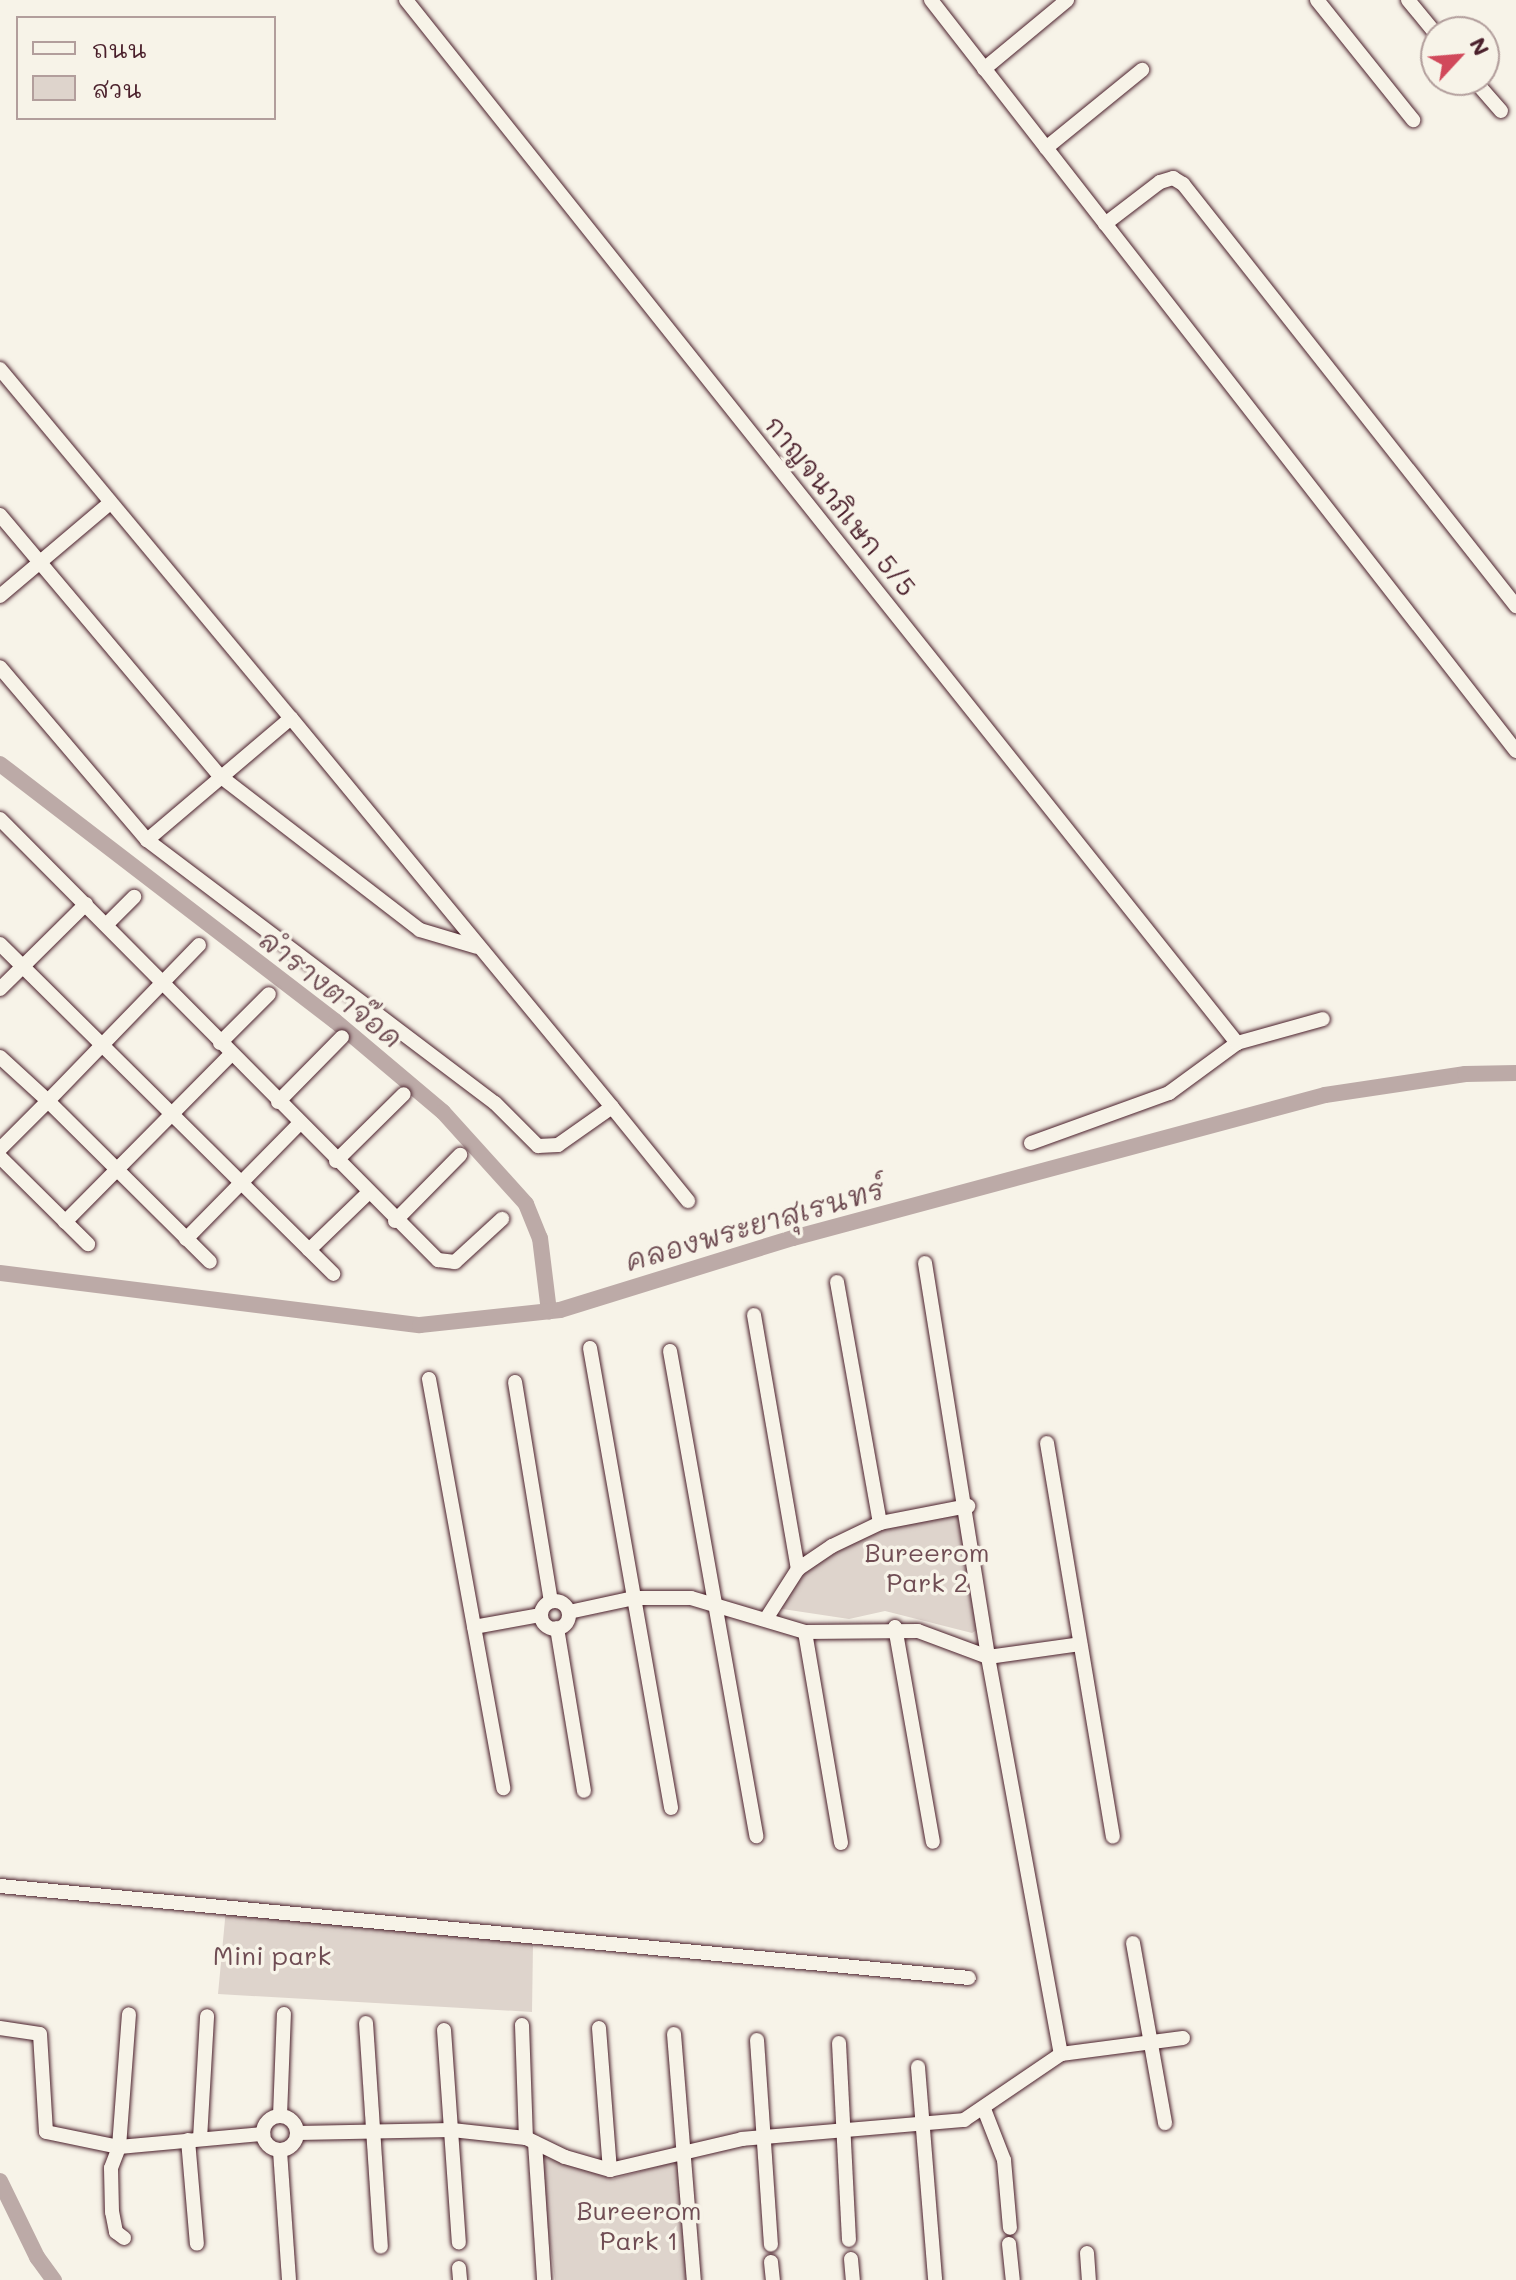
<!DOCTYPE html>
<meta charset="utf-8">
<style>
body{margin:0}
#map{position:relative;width:1516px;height:2280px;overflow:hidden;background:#f7f3e8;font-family:Mali,"Playpen Sans Thai",sans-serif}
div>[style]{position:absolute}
.green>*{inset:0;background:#ded4cc}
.canal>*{height:16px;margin:-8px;padding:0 8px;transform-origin:8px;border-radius:8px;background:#bcaaa7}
.roads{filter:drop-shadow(0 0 2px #4a1f2b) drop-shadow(0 0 2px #4a1f2b)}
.minor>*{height:14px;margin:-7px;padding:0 7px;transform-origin:7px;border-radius:7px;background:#f7f3e8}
.minor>.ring{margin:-7px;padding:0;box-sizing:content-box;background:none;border:14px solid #f7f3e8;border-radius:50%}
span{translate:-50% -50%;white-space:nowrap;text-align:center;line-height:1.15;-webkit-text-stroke:7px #f7f3e8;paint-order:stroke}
.street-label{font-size:26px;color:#4a1f2b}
.park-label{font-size:26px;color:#6f4c53}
.water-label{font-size:28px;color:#6c4950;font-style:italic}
.legend{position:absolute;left:16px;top:16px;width:260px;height:104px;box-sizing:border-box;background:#f7f3e8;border:2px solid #b29e9c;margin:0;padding:10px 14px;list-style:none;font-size:24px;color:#4a1f2b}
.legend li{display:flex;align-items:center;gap:16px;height:40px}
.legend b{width:40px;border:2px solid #b29e9c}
.north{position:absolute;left:1420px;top:16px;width:80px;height:80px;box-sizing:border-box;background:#f7f3e8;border:2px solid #b29e9c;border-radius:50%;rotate:64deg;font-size:22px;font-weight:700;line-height:32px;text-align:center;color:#4a1f2b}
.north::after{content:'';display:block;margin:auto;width:28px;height:36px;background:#d1495b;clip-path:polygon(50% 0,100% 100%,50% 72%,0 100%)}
</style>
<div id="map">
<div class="green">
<div style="clip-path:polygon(967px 1514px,983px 1626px,972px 1633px,885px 1611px,849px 1619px,776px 1608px,798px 1574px,881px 1527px)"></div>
<div style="clip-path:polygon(226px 1909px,533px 1944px,532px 2012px,218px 1994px)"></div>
<div style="clip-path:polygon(538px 2155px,613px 2179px,688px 2158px,697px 2280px,555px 2280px)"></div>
</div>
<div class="canal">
<div style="left:0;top:764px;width:422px;rotate:37.5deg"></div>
<div style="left:335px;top:1021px;width:141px;rotate:40.1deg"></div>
<div style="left:443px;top:1112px;width:124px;rotate:47.9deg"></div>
<div style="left:526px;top:1204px;width:37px;rotate:68deg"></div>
<div style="left:540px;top:1238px;width:74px;rotate:83deg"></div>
<div style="left:0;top:1273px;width:423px;rotate:7.1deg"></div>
<div style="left:420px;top:1325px;width:141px;rotate:-6.1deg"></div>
<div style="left:560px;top:1310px;width:244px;rotate:-17.2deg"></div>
<div style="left:793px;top:1238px;width:551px;rotate:-15.05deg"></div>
<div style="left:1325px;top:1095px;width:142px;rotate:-8.5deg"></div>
<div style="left:1465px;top:1074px;width:51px;rotate:-1.1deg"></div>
<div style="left:0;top:2181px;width:85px;rotate:64deg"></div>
<div style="left:37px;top:2257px;width:29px;rotate:54deg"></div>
</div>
<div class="roads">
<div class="minor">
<div style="left:406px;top:0;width:1334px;rotate:51.45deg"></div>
<div style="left:931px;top:0;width:952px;rotate:52.08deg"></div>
<div style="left:1317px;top:0;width:154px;rotate:51.3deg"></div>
<div style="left:1408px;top:0;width:44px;rotate:50.5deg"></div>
<div style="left:984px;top:69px;width:108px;rotate:-39.7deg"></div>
<div style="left:1474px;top:80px;width:41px;rotate:48.9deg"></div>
<div style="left:1046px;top:148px;width:124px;rotate:-39.1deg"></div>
<div style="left:1105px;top:224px;width:69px;rotate:-37.4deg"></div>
<div style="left:1160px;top:182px;width:14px;rotate:-17deg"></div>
<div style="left:1173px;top:178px;width:12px;rotate:31deg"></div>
<div style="left:1183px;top:184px;width:538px;rotate:51.72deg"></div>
<div style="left:0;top:369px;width:454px;rotate:50.2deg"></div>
<div style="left:291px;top:718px;width:189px;rotate:139.7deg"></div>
<div style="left:147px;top:840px;width:227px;rotate:-130.4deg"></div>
<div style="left:0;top:515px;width:341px;rotate:49.9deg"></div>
<div style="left:220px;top:776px;width:252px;rotate:37.6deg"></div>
<div style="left:420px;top:930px;width:59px;rotate:16.6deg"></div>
<div style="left:0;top:596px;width:143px;rotate:-40.2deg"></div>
<div style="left:0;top:819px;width:622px;rotate:45.2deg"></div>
<div style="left:438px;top:1260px;width:17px;rotate:7deg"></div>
<div style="left:455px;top:1262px;width:64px;rotate:-42.5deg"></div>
<div style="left:147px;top:840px;width:436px;rotate:37.1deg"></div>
<div style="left:495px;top:1103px;width:61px;rotate:45deg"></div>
<div style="left:538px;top:1146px;width:20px;rotate:-3deg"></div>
<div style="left:558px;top:1145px;width:66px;rotate:-35.1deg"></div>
<div style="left:612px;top:1107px;width:504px;rotate:-129.53deg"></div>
<div style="left:106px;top:925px;width:40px;rotate:-45deg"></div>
<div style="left:0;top:944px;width:469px;rotate:44.7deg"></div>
<div style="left:199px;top:945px;width:217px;rotate:134.1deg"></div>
<div style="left:48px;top:1101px;width:228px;rotate:44.8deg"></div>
<div style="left:0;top:989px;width:121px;rotate:-44.7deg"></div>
<div style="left:220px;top:1043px;width:69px;rotate:-45deg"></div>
<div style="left:0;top:1057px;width:65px;rotate:42.5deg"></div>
<div style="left:48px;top:1101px;width:68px;rotate:135deg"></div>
<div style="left:278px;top:1102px;width:91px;rotate:-45.4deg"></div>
<div style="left:612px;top:1107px;width:121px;rotate:51deg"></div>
<div style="left:1031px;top:1143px;width:147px;rotate:-19.9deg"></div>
<div style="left:1169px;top:1093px;width:84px;rotate:-36.3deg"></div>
<div style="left:1237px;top:1043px;width:89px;rotate:-15.6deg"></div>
<div style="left:0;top:1157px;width:124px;rotate:44.7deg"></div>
<div style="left:336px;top:1161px;width:95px;rotate:-44.6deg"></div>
<div style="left:395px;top:1221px;width:93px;rotate:-45.4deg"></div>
<div style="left:65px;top:1222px;width:236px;rotate:-45.3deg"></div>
<div style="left:186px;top:1239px;width:161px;rotate:-45.5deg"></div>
<div style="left:309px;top:1250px;width:81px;rotate:-44deg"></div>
<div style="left:925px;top:1263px;width:399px;rotate:80.9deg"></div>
<div style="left:988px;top:1657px;width:93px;rotate:-8deg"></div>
<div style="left:837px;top:1282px;width:245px;rotate:79.9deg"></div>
<div style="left:754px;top:1315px;width:258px;rotate:80.2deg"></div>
<div style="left:590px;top:1348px;width:467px;rotate:80deg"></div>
<div style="left:670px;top:1351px;width:493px;rotate:79.9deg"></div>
<div style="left:429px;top:1379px;width:416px;rotate:79.7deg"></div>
<div style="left:515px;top:1382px;width:222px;rotate:80.7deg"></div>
<div style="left:1047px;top:1443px;width:399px;rotate:80.5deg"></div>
<div class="ring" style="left:541px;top:1601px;width:14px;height:14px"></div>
<div style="left:569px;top:1612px;width:66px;rotate:-12.2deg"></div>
<div style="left:634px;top:1598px;width:57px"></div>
<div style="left:691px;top:1598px;width:119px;rotate:16.6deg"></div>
<div style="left:805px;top:1632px;width:113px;rotate:-0.5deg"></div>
<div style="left:918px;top:1631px;width:75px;rotate:20.4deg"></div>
<div style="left:988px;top:1657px;width:404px;rotate:79.6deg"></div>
<div style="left:766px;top:1619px;width:59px;rotate:-57.4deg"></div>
<div style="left:798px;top:1569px;width:41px;rotate:-34.1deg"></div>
<div style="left:832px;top:1546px;width:53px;rotate:-25.6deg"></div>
<div style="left:880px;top:1523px;width:90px;rotate:-10.9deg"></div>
<div style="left:474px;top:1627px;width:68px;rotate:-10.2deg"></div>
<div style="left:895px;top:1627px;width:218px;rotate:80deg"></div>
<div style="left:557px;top:1628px;width:165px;rotate:80.6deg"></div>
<div style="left:805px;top:1632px;width:214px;rotate:80.3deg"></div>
<div style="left:0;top:1886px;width:973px;rotate:5.42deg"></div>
<div style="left:1133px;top:1943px;width:183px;rotate:79.9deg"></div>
<div style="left:366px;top:2023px;width:224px;rotate:86.2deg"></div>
<div style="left:522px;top:2025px;width:113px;rotate:88deg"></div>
<div style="left:0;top:2028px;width:40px;rotate:8.5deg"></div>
<div style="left:40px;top:2034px;width:98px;rotate:86.5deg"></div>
<div style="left:46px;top:2132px;width:75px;rotate:11.6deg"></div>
<div style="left:119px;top:2147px;width:133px;rotate:-85.7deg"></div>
<div style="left:599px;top:2028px;width:142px;rotate:85.6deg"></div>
<div style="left:444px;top:2030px;width:213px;rotate:86deg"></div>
<div style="left:674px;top:2034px;width:247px;rotate:85.4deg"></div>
<div style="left:757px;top:2040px;width:205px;rotate:86.1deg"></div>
<div style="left:839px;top:2043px;width:197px;rotate:87.1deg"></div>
<div style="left:918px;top:2067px;width:214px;rotate:85.4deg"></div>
<div style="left:984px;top:2109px;width:55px;rotate:68.6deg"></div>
<div style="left:1004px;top:2160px;width:68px;rotate:85deg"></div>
<div class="ring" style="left:263px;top:2116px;width:20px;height:20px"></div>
<div style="left:280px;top:2116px;width:102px;rotate:-87.8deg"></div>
<div style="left:298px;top:2133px;width:154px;rotate:-1.1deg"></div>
<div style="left:452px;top:2130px;width:74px;rotate:6.2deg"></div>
<div style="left:526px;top:2138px;width:43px;rotate:26deg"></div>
<div style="left:565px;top:2157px;width:47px;rotate:16.1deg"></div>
<div style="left:610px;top:2170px;width:136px;rotate:-13.2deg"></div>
<div style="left:742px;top:2139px;width:223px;rotate:-4.9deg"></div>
<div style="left:964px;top:2120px;width:117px;rotate:-34.2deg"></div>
<div style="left:1061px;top:2054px;width:123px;rotate:-7.5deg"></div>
<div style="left:200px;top:2139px;width:123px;rotate:-86.7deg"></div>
<div style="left:188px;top:2140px;width:104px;rotate:85.1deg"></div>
<div style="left:535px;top:2143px;width:137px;rotate:86.2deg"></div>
<div style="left:280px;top:2151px;width:129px;rotate:86deg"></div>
<div style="left:124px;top:2238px;width:10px;rotate:-143deg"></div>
<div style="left:116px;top:2232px;width:20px;rotate:-101deg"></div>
<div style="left:112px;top:2212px;width:44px;rotate:-91.3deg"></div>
<div style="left:111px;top:2168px;width:22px;rotate:-69deg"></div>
<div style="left:119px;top:2147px;width:145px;rotate:-5.2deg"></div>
<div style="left:1009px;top:2244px;width:36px;rotate:84deg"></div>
<div style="left:1087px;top:2253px;width:27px;rotate:86deg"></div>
<div style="left:851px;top:2259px;width:21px;rotate:85deg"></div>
<div style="left:771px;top:2262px;width:18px;rotate:84deg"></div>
<div style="left:459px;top:2268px;width:12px;rotate:85deg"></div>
</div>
</div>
<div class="street-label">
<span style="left:840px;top:506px;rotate:51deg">กาญจนาภิเษก 5/5</span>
</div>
<div class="park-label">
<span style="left:927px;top:1568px">Bureerom<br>Park 2</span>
<span style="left:272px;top:1956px">Mini park</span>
<span style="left:639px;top:2226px">Bureerom<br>Park 1</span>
</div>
<div class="water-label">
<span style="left:331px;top:988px;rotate:38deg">ลำรางตาจ๊อด</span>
<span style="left:755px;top:1224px;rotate:-16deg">คลองพระยาสุเรนทร์</span>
</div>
<ul class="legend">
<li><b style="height:10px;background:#f7f3e8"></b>ถนน</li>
<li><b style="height:22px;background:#ded4cc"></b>สวน</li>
</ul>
<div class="north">N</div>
</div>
